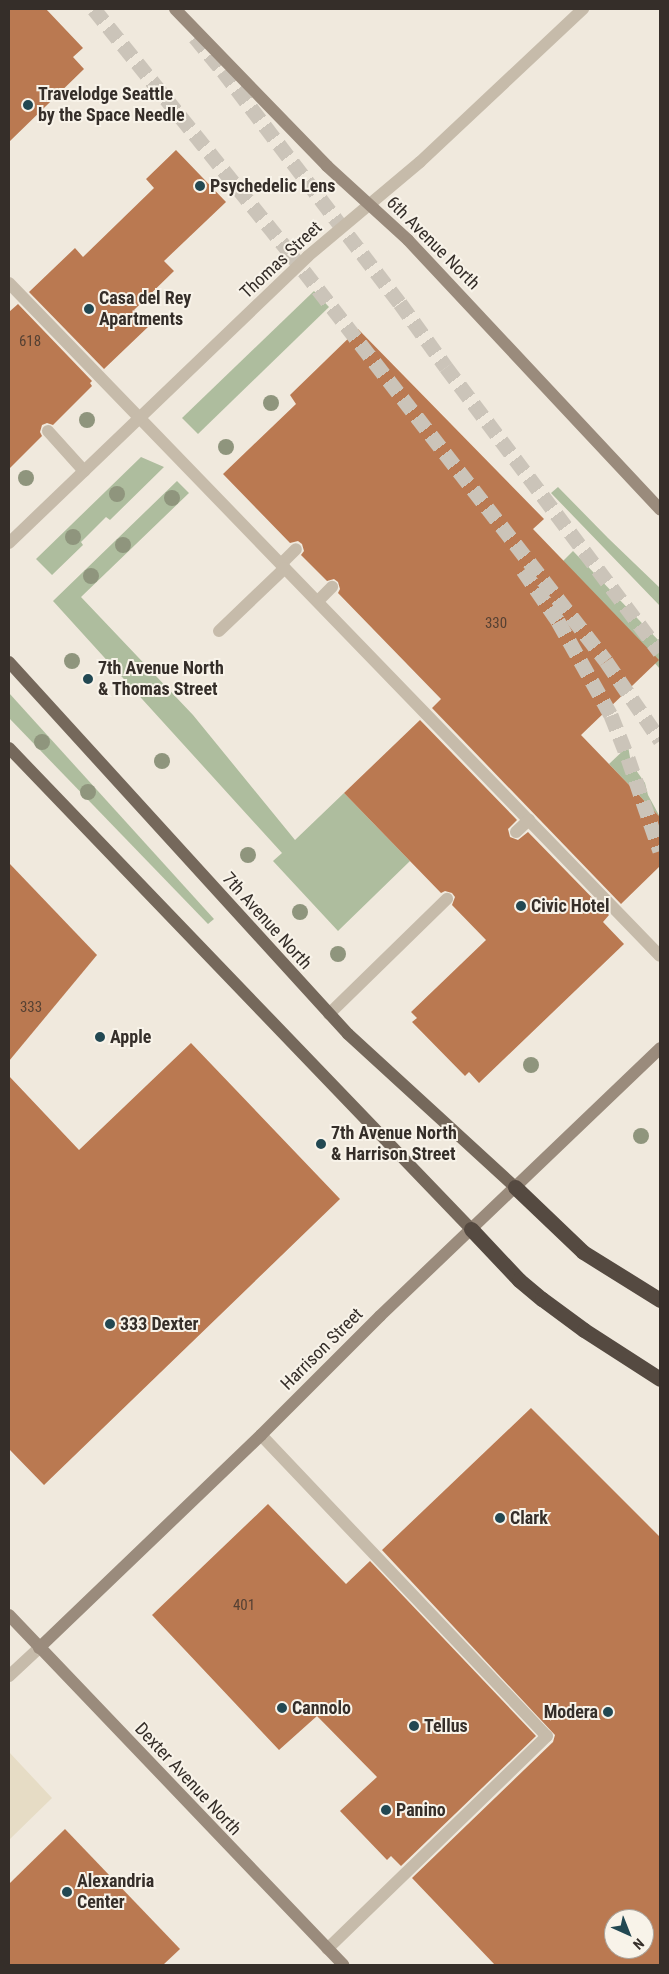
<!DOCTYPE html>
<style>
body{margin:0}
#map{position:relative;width:669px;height:1974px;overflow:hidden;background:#f0e9dd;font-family:"Roboto Condensed",sans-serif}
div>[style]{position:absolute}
.green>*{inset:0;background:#aebd9e}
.plaza>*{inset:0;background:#e6dcc5}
.building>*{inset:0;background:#ba7951}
.highway-tunnel>*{height:15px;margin-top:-7.5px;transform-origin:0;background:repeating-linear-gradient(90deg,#cbc4b9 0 15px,transparent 0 23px)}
.lane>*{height:12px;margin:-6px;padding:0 6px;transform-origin:6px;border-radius:6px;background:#c6bbaa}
.street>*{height:12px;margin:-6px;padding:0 6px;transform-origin:6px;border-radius:6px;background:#c6bbaa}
.secondary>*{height:12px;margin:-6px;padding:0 6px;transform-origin:6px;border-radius:6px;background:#9a8b7c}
.primary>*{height:12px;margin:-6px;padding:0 6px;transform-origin:6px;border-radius:6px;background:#75685b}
.highway>*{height:15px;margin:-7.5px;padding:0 7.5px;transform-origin:7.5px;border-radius:7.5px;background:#554a41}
.trees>*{width:16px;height:16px;margin:-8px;border-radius:50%;background:#8f957d}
.dots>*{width:14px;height:14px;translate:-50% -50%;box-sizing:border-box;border:2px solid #f8f3e9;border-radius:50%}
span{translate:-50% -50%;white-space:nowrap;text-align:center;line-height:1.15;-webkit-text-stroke:4px #f8f3e9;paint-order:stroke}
.number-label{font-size:15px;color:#564133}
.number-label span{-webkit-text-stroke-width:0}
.poi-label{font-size:18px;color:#352e29;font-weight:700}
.left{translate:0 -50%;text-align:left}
.right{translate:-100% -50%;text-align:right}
.street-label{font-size:18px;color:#352e29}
.frame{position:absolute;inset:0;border:10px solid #352e29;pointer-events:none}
.north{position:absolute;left:604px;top:1909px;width:50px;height:50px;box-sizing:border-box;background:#f8f3e9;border:1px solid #aaa49c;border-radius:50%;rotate:136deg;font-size:14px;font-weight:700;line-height:20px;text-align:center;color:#352e29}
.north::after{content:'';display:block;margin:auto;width:18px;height:22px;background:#224852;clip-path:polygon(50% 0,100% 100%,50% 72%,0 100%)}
</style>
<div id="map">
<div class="green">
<div style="clip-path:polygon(314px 291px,329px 307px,198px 434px,182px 418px)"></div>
<div style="clip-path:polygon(141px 457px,164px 467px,110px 520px,106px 517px,81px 542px,83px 545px,52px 575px,36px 559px)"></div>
<div style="clip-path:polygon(177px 481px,189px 493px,81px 597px,193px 715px,295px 840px,344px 793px,410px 861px,338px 931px,273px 861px,282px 853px,53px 601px)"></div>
<div style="clip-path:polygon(558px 487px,608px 538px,660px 588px,660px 606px,551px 493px)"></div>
<div style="clip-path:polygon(573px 551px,660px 642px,660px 669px,563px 561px)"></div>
<div style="clip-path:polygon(9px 693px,214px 919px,208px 924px,9px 718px)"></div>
<div style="clip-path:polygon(628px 746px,631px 763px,645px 783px,648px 795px,660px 817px,609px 764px)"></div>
</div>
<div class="plaza">
<div style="clip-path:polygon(9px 1752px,52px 1798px,9px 1840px)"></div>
</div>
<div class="building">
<div style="clip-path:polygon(9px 9px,46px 9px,83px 48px,73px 57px,84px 69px,9px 142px)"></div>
<div style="clip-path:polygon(176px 150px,226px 202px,164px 261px,174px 271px,134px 310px,149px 326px,104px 369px,29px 292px,75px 248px,83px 257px,154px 188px,146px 179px)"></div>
<div style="clip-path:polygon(18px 304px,92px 381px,90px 383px,92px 386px,53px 425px,47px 423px,42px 425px,40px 432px,42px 436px,9px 469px,9px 312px)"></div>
<div style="clip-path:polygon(358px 329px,544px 519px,533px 529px,659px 660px,581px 735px,660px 817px,660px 866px,621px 904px,432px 708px,441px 699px,338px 593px,340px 589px,338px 582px,334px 579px,327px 581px,301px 555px,304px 551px,302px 544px,298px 541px,290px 543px,223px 474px,296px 404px,290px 395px)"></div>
<div style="clip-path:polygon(420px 720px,517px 820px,508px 829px,510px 837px,518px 840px,528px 832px,609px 915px,603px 922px,624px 944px,479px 1083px,469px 1072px,465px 1076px,412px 1022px,417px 1018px,411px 1012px,486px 940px,452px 905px,455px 897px,452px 893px,445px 891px,441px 893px,344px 793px)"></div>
<div style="clip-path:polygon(9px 863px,97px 955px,9px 1061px)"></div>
<div style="clip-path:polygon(191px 1043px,340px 1199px,44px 1485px,9px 1449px,9px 1076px,79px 1150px)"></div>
<div style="clip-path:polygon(evenodd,531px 1408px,660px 1537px,660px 1965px,495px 1965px,412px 1878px,553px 1742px,555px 1735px,382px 1550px,531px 1408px,614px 1919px,644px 1919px,644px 1949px,614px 1949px,614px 1919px)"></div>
<div style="clip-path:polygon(268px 1504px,346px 1584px,370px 1561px,536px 1736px,401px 1866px,391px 1856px,387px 1860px,340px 1811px,377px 1777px,317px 1716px,279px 1750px,152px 1615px)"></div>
<div style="clip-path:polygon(65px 1829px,180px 1949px,163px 1965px,9px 1965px,9px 1884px)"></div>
</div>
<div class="highway-tunnel">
<div style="left:94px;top:9px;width:313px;rotate:51.2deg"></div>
<div style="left:290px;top:253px;width:516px;rotate:52.24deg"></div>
<div style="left:606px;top:661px;width:96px;rotate:55.6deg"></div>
<div style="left:195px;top:37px;width:44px;rotate:50.5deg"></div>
<div style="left:223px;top:71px;width:292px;rotate:52.7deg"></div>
<div style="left:400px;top:303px;width:79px;rotate:54.3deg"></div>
<div style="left:446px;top:367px;width:356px;rotate:53.1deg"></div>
<div style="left:523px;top:570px;width:62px;rotate:55.5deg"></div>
<div style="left:558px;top:621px;width:108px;rotate:60.6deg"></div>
<div style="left:611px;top:715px;width:46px;rotate:68.4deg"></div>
<div style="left:628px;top:758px;width:98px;rotate:71deg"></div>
</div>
<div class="lane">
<div style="left:9px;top:283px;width:936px;rotate:45.95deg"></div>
<div style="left:48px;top:431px;width:54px;rotate:48deg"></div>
<div style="left:281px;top:564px;width:21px;rotate:-45deg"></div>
<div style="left:318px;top:601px;width:20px;rotate:-45deg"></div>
<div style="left:219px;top:631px;width:91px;rotate:-43.7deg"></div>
<div style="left:516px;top:832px;width:18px;rotate:-43deg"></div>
<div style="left:329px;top:1014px;width:165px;rotate:-44.3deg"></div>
<div style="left:261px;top:1435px;width:415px;rotate:46.5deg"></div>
<div style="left:547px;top:1736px;width:306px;rotate:135.9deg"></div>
</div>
<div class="street">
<div style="left:9px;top:543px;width:414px;rotate:-43.8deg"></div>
<div style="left:308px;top:256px;width:146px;rotate:-40deg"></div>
<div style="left:420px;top:162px;width:224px;rotate:-43.2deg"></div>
<div style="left:9px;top:1676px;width:41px;rotate:-43deg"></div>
</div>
<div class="secondary">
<div style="left:175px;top:9px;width:219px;rotate:45.9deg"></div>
<div style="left:327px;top:166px;width:110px;rotate:42.4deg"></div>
<div style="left:408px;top:240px;width:369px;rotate:46.9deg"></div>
<div style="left:9px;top:1615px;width:484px;rotate:46.3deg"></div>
<div style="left:39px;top:1648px;width:308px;rotate:-43.8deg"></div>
<div style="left:261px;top:1435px;width:168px;rotate:-45deg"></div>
<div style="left:380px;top:1316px;width:388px;rotate:-43.7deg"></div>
</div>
<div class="primary">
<div style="left:9px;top:662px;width:503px;rotate:47.66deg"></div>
<div style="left:348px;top:1034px;width:226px;rotate:42.5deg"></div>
<div style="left:9px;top:748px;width:667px;rotate:46.15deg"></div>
</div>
<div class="highway">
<div style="left:515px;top:1187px;width:94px;rotate:43.7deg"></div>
<div style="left:583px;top:1252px;width:91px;rotate:31.9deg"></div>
<div style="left:471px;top:1229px;width:70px;rotate:46.7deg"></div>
<div style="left:519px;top:1280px;width:30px;rotate:40deg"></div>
<div style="left:542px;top:1299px;width:52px;rotate:36.4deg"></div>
<div style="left:584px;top:1330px;width:90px;rotate:32.8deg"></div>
</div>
<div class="trees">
<div style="left:271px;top:403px"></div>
<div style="left:87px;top:420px"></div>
<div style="left:226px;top:447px"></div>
<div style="left:26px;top:478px"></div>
<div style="left:117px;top:494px"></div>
<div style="left:172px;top:498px"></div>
<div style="left:73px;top:537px"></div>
<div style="left:123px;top:545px"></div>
<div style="left:91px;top:576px"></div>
<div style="left:72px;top:661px"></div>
<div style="left:42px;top:742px"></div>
<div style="left:162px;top:761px"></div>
<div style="left:88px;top:792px"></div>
<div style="left:248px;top:855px"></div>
<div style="left:300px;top:912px"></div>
<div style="left:338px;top:954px"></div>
<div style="left:531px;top:1065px"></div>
<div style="left:641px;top:1136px"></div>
</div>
<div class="dots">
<div style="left:28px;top:105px;background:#224852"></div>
<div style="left:200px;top:186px;background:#224852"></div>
<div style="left:89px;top:309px;background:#224852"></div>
<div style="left:88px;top:679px;background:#224852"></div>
<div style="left:521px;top:906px;background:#224852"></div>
<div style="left:100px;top:1037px;background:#224852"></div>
<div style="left:321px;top:1144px;background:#224852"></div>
<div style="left:110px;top:1324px;background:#224852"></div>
<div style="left:500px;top:1518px;background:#224852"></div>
<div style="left:282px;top:1708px;background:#224852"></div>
<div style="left:608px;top:1712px;background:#224852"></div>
<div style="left:414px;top:1726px;background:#224852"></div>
<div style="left:386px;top:1810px;background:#224852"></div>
<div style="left:67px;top:1892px;background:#224852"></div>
</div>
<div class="number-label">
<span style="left:30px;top:342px">618</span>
<span style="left:496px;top:624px">330</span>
<span style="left:31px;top:1008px">333</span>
<span style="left:244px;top:1606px">401</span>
</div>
<div class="poi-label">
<span class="left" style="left:38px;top:105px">Travelodge Seattle<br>by the Space Needle</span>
<span class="left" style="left:210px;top:186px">Psychedelic Lens</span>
<span class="left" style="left:99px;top:309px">Casa del Rey<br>Apartments</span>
<span class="left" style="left:98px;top:679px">7th Avenue North<br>&amp; Thomas Street</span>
<span class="left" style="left:531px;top:906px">Civic Hotel</span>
<span class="left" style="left:110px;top:1037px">Apple</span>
<span class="left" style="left:331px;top:1144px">7th Avenue North<br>&amp; Harrison Street</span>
<span class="left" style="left:120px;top:1324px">333 Dexter</span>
<span class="left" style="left:510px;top:1518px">Clark</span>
<span class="left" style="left:292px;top:1708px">Cannolo</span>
<span class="right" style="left:598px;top:1712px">Modera</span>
<span class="left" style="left:424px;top:1726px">Tellus</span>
<span class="left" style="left:396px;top:1810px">Panino</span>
<span class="left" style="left:77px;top:1892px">Alexandria<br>Center</span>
</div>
<div class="street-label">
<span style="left:433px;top:243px;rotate:45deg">6th Avenue North</span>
<span style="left:281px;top:260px;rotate:-43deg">Thomas Street</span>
<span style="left:267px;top:921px;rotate:48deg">7th Avenue North</span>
<span style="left:322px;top:1349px;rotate:-45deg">Harrison Street</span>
<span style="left:188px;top:1779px;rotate:47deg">Dexter Avenue North</span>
</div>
<div class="frame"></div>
<div class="north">N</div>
</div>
